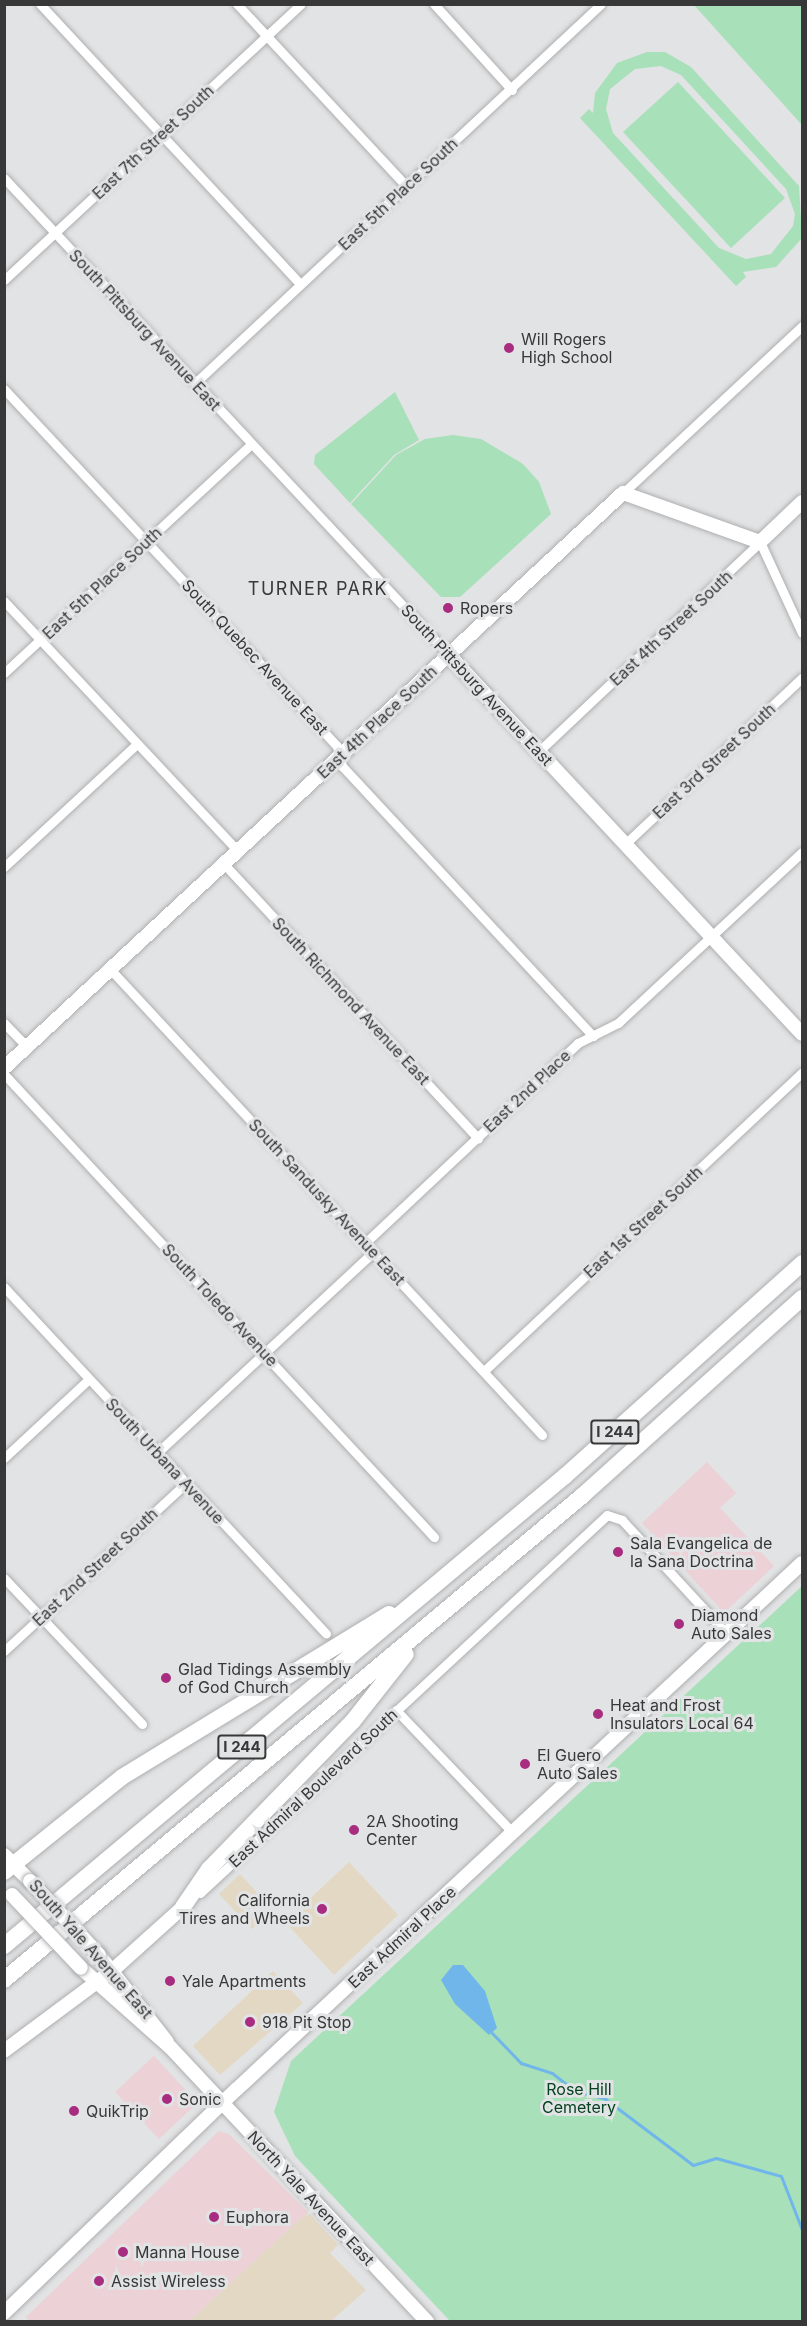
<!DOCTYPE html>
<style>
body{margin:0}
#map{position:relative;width:807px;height:2326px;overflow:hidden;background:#e2e3e4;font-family:Inter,sans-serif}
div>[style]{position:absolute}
.commercial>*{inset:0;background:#ecd1d6}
.industrial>*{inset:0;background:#e3d8c3}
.green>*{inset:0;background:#a7e0b9}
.water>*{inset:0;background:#71b6eb}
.stream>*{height:3px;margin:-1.5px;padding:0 1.5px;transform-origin:1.5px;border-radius:1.5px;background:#71b6eb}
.roads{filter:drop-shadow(0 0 2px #afafb1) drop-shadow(0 0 2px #afafb1)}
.street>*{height:9px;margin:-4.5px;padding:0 4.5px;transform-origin:4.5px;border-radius:4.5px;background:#fff}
.secondary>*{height:14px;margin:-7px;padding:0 7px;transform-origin:7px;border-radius:7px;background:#fff}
.highway>*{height:16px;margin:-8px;padding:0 8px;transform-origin:8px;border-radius:8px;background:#fff}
.bridges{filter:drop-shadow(0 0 2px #afafb1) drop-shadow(0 0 2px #afafb1)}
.secondary-bridge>*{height:14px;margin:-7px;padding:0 7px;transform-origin:7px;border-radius:7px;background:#fff}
.dots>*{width:16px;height:16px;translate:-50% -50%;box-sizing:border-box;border:3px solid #e2e3e4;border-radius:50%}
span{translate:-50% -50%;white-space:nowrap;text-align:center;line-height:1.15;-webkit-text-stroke:6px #e2e3e4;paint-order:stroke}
.shield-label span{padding:2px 4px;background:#e2e3e4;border:2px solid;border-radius:4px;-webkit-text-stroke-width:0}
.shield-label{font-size:15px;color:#383838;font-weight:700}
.street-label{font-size:16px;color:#383838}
.poi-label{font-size:16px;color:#383838}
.left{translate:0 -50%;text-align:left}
.right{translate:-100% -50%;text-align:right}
.park-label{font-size:16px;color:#054222}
.neighbourhood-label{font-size:18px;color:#383838;letter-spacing:1.5px}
.frame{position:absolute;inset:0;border:6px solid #383838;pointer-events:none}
</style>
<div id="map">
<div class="commercial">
<div style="clip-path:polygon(707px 1462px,736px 1493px,720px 1508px,774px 1566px,724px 1613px,642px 1523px)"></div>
<div style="clip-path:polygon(154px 2056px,194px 2099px,192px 2108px,159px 2139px,115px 2092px)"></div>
<div style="clip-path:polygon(219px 2131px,229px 2134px,308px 2212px,189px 2321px,30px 2322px,26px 2317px)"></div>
</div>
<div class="industrial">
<div style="clip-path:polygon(349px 1862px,398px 1915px,334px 1975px,285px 1922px)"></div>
<div style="clip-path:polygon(240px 1874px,273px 1910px,252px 1929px,219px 1894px)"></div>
<div style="clip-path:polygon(273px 1971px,303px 2003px,220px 2075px,193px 2046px)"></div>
<div style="clip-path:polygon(308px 2212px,338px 2245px,330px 2253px,366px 2290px,331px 2321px,189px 2321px)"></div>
</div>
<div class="green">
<div style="clip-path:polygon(694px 5px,802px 5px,802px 125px)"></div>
<div style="clip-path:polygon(evenodd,647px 52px,665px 52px,691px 67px,799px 186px,802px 238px,776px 267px,743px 272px,746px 277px,736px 286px,580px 118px,589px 109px,593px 113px,595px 93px,617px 63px,647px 52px,661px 66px,681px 75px,786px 189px,795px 214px,793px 226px,771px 254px,746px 259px,719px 248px,613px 133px,606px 109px,610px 89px,635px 69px,661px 66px)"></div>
<div style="clip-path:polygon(678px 82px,785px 198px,731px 248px,623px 132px)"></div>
<div style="clip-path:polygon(395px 392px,419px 440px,394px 455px,350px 503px,314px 464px,315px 455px)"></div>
<div style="clip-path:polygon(453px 435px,481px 439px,523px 464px,539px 482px,551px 514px,460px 597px,441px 597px,351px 504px,396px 455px,425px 439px)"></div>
<div style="clip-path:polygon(802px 1586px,802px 2321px,450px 2321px,295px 2156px,274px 2112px,291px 2061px)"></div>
</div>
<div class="water">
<div style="clip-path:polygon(453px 1965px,463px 1965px,485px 1991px,497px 2028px,489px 2035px,455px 2004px,441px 1980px)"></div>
</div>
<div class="stream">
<div style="left:492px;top:2033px;width:42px;rotate:46deg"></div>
<div style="left:521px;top:2063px;width:33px;rotate:18deg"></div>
<div style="left:552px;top:2073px;width:29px;rotate:38deg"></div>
<div style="left:575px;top:2091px;width:30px;rotate:14deg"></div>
<div style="left:604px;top:2098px;width:111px;rotate:37deg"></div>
<div style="left:693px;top:2165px;width:24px;rotate:-17deg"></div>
<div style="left:716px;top:2158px;width:67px;rotate:15.5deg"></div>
<div style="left:781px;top:2176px;width:58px;rotate:68.7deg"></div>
</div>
<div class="roads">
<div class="street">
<div style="left:40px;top:4px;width:382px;rotate:47.1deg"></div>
<div style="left:237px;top:4px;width:248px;rotate:47.1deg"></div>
<div style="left:434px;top:4px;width:116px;rotate:47.8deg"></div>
<div style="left:4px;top:178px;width:652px;rotate:46.99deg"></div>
<div style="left:4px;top:280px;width:405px;rotate:-42.9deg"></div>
<div style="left:195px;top:383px;width:555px;rotate:-43.03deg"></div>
<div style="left:4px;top:389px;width:488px;rotate:47deg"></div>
<div style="left:337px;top:746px;width:21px;rotate:76deg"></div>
<div style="left:342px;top:766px;width:369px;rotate:47.1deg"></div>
<div style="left:623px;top:493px;width:245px;rotate:-43deg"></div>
<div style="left:4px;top:601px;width:342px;rotate:46.9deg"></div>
<div style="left:4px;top:673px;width:337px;rotate:-42.8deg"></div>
<div style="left:538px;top:752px;width:306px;rotate:-43.4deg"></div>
<div style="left:760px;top:542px;width:100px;rotate:65.2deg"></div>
<div style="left:625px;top:844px;width:243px;rotate:-43.2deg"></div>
<div style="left:224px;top:864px;width:374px;rotate:47.2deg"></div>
<div style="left:4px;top:867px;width:181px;rotate:-42.8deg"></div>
<div style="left:111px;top:970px;width:634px;rotate:47.17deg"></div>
<div style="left:4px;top:1023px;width:33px;rotate:46deg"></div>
<div style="left:4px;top:1074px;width:632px;rotate:47.12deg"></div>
<div style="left:365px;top:1243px;width:292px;rotate:-43.2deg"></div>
<div style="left:578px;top:1043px;width:45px;rotate:-26.6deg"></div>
<div style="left:618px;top:1023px;width:251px;rotate:-42.9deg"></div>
<div style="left:4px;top:1287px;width:473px;rotate:47.1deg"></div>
<div style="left:484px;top:1371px;width:436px;rotate:-43.2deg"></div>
<div style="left:158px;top:1452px;width:294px;rotate:-42.9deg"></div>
<div style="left:4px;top:1458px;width:116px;rotate:-42.9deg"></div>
<div style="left:4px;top:1578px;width:201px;rotate:46.6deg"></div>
<div style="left:4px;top:1651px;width:248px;rotate:-42.7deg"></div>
<div style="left:396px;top:1710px;width:170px;rotate:46.4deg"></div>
<div style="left:200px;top:1893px;width:555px;rotate:-42.88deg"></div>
<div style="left:607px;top:1515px;width:16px;rotate:18deg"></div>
<div style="left:622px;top:1520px;width:155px;rotate:47.4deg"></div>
</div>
<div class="secondary">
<div style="left:449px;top:655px;width:518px;rotate:47.03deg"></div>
<div style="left:4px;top:1068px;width:845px;rotate:-42.89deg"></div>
<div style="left:623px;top:493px;width:145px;rotate:19.7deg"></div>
<div style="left:760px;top:542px;width:58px;rotate:-43.6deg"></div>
<div style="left:4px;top:1855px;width:37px;rotate:45deg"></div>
<div style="left:99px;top:1955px;width:110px;rotate:52deg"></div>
<div style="left:81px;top:1968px;width:120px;rotate:41.6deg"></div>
<div style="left:171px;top:2048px;width:375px;rotate:46.9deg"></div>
<div style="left:4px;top:2051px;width:136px;rotate:-36.6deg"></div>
<div style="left:113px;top:1970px;width:94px;rotate:-42deg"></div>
<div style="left:4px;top:2313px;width:323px;rotate:-43.9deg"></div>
<div style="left:237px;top:2089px;width:772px;rotate:-42.95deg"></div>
</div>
<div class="highway">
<div style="left:4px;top:1872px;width:151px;rotate:-38.8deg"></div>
<div style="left:122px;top:1777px;width:313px;rotate:-31.4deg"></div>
<div style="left:183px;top:1907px;width:46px;rotate:-55.6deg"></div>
<div style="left:209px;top:1869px;width:206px;rotate:-45.8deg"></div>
<div style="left:353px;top:1721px;width:85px;rotate:-51.7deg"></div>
<div style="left:4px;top:1946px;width:732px;rotate:-39.96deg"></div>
<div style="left:565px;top:1476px;width:319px;rotate:-41.9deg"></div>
<div style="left:4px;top:1980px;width:754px;rotate:-39.94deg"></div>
<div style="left:582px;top:1496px;width:296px;rotate:-42deg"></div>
</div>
</div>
<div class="bridges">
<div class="secondary-bridge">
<div style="left:30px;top:1881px;width:101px;rotate:47deg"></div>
<div style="left:12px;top:1895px;width:100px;rotate:46.6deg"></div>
</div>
</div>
<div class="dots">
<div style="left:509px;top:348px;background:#a82c80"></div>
<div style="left:448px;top:608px;background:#a82c80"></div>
<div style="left:618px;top:1552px;background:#a82c80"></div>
<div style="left:679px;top:1624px;background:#a82c80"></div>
<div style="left:166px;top:1678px;background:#a82c80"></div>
<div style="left:598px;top:1714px;background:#a82c80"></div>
<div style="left:525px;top:1764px;background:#a82c80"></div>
<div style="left:354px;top:1830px;background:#a82c80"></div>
<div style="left:322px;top:1909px;background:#a82c80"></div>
<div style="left:170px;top:1981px;background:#a82c80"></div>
<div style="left:250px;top:2022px;background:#a82c80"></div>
<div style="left:167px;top:2099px;background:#a82c80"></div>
<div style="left:74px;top:2111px;background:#a82c80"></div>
<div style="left:214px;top:2217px;background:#a82c80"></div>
<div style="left:123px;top:2252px;background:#a82c80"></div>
<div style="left:99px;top:2281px;background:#a82c80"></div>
</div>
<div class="shield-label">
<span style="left:615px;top:1432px">I 244</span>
<span style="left:242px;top:1747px">I 244</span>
</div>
<div class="street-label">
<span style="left:153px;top:142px;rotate:-43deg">East 7th Street South</span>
<span style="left:398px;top:194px;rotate:-43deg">East 5th Place South</span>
<span style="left:145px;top:330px;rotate:47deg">South Pittsburg Avenue East</span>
<span style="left:102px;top:583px;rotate:-43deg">East 5th Place South</span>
<span style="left:671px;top:628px;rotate:-43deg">East 4th Street South</span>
<span style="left:255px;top:657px;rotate:47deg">South Quebec Avenue East</span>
<span style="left:477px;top:685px;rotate:47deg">South Pittsburg Avenue East</span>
<span style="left:377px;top:722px;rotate:-43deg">East 4th Place South</span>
<span style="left:714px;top:761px;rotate:-43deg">East 3rd Street South</span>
<span style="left:351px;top:1001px;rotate:47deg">South Richmond Avenue East</span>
<span style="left:527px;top:1091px;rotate:-43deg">East 2nd Place</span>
<span style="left:327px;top:1202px;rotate:47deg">South Sandusky Avenue East</span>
<span style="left:643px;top:1222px;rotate:-43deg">East 1st Street South</span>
<span style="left:220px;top:1305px;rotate:47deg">South Toledo Avenue</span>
<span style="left:165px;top:1461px;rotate:47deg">South Urbana Avenue</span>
<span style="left:95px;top:1567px;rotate:-43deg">East 2nd Street South</span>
<span style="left:313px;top:1788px;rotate:-43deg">East Admiral Boulevard South</span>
<span style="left:402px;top:1937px;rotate:-43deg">East Admiral Place</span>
<span style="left:91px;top:1949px;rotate:49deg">South Yale Avenue East</span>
<span style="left:311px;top:2198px;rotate:47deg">North Yale Avenue East</span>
</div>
<div class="poi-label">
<span class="left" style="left:521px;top:348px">Will Rogers<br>High School</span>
<span class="left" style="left:460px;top:608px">Ropers</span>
<span class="left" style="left:630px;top:1552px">Sala Evangelica de<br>la Sana Doctrina</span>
<span class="left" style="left:691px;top:1624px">Diamond<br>Auto Sales</span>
<span class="left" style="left:178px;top:1678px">Glad Tidings Assembly<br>of God Church</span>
<span class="left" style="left:610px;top:1714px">Heat and Frost<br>Insulators Local 64</span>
<span class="left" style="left:537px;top:1764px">El Guero<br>Auto Sales</span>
<span class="left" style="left:366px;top:1830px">2A Shooting<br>Center</span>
<span class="right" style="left:310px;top:1909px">California<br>Tires and Wheels</span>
<span class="left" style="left:182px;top:1981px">Yale Apartments</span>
<span class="left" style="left:262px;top:2022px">918 Pit Stop</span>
<span class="left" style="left:179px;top:2099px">Sonic</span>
<span class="left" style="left:86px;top:2111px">QuikTrip</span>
<span class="left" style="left:226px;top:2217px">Euphora</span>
<span class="left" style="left:135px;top:2252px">Manna House</span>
<span class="left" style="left:111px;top:2281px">Assist Wireless</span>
</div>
<div class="park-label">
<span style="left:579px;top:2098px">Rose Hill<br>Cemetery</span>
</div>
<div class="neighbourhood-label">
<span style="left:318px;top:589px">TURNER PARK</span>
</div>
<div class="frame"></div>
</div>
